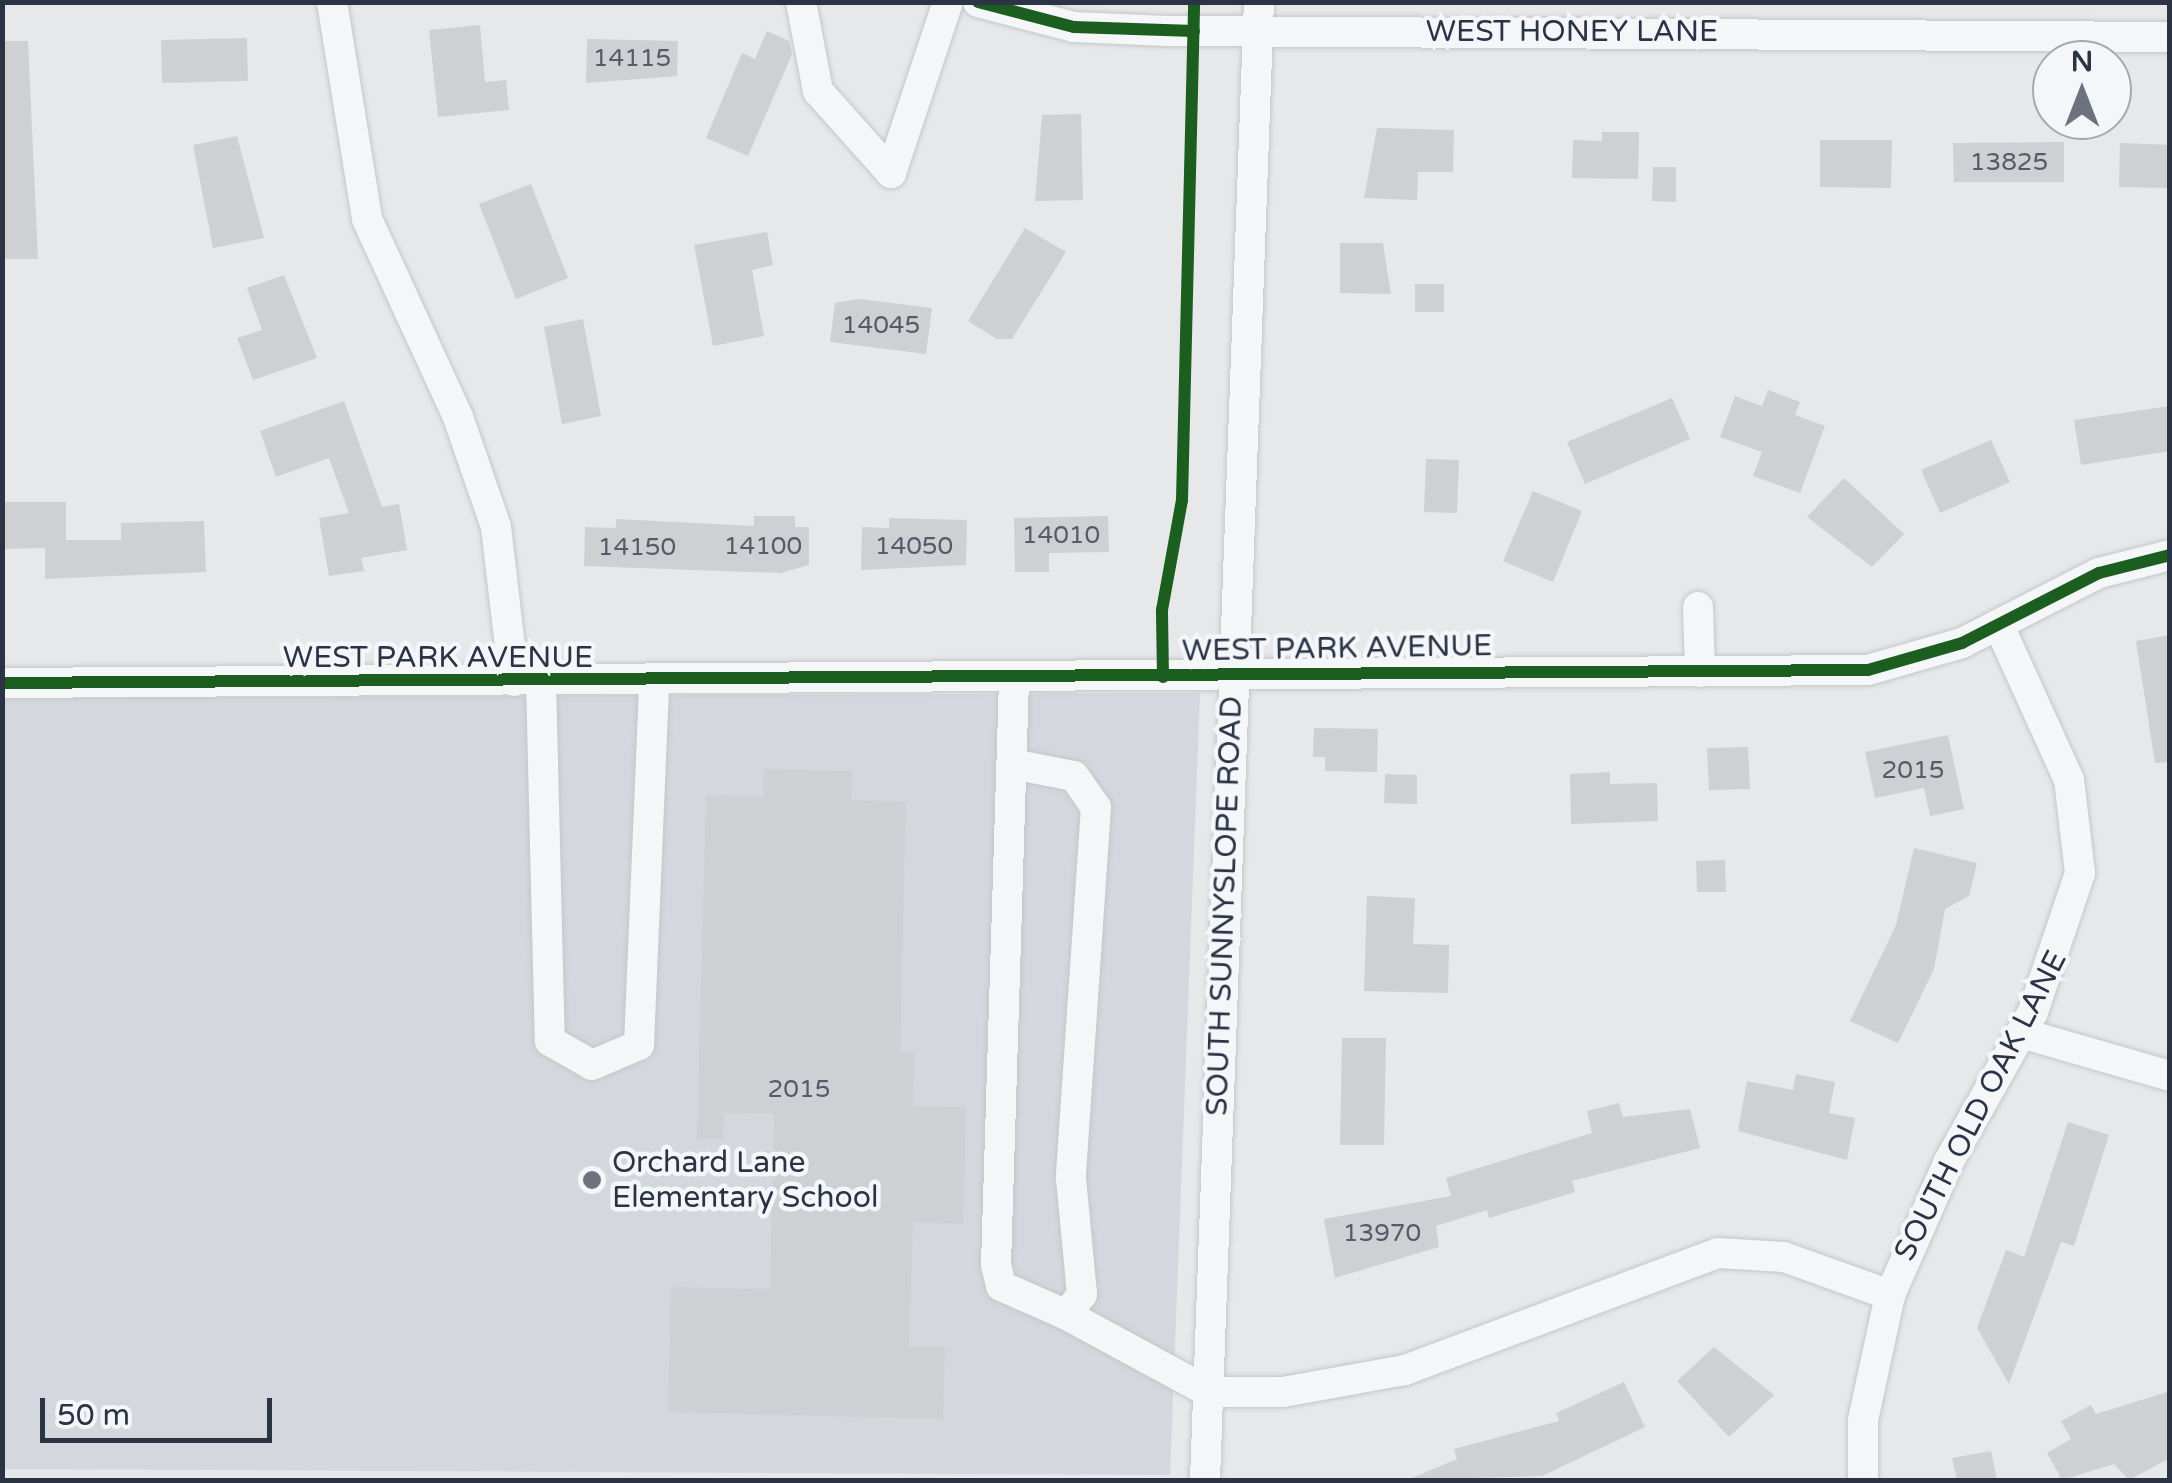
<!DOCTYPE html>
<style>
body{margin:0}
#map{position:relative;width:2172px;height:1483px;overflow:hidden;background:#e6e8ea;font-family:"Varela Round",sans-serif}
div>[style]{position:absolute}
.built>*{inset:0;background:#d4d7dd}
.building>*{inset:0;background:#ced0d3}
.roads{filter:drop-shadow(0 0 2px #c4c6c8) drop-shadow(0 0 2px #c4c6c8)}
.minor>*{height:30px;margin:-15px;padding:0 15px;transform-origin:15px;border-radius:15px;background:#f5f6f7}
.cycleway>*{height:12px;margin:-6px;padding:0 6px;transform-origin:6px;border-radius:6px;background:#1b5e20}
.dots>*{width:28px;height:28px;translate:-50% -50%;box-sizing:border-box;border:5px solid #f4f6f9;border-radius:50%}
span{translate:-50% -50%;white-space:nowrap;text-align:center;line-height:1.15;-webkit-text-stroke:9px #f4f6f9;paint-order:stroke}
.number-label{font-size:25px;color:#545c69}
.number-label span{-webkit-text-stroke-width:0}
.street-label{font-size:30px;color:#2b3445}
.poi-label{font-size:30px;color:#2b3445}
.left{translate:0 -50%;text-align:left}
.frame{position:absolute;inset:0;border:5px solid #2b3445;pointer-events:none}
.north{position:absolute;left:2032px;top:40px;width:100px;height:100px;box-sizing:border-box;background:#f4f6f9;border:2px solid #a4a8b1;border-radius:50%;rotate:0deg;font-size:28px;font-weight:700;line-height:40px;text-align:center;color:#2b3445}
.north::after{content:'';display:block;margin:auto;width:35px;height:45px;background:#6c737f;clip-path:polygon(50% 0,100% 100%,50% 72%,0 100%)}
.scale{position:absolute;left:40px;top:1398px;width:232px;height:45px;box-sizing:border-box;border:5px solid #2b3445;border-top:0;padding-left:12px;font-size:30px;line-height:35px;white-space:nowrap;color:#2b3445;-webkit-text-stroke:8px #f4f6f9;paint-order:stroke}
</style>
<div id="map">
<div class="built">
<div style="clip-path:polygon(1200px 693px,1170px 1475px,3px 1469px,3px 698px)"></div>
</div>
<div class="building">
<div style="clip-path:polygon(480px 25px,485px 82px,506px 80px,509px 110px,438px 117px,429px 30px)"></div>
<div style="clip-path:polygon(767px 31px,789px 41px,792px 54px,748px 156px,706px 138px,742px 53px,755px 59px)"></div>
<div style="clip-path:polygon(247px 38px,248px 81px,162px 83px,161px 40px)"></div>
<div style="clip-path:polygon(587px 39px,678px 41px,677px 76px,586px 83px)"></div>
<div style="clip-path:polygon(2px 41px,28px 41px,38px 259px,2px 259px)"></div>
<div style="clip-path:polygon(1081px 114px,1083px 200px,1035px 201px,1042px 115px)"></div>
<div style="clip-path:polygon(1377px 128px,1454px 130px,1453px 172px,1418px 172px,1417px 200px,1364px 198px)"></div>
<div style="clip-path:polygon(1602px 132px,1639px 132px,1638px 179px,1572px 178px,1573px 140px,1602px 141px)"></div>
<div style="clip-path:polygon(237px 136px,264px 238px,213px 248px,193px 145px)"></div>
<div style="clip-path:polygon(1820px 140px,1892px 140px,1891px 188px,1820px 187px)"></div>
<div style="clip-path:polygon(2064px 142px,2064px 182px,1954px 182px,1953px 143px)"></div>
<div style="clip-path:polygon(2120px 143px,2170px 145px,2170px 188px,2119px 187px)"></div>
<div style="clip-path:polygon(1653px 167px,1676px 167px,1676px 202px,1652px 201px)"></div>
<div style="clip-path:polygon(531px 184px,568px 278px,516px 299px,479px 204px)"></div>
<div style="clip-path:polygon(1025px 228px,1066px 252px,1012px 339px,997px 339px,968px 321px)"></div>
<div style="clip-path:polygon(767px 232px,773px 265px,752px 270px,764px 336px,713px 346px,694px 245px)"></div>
<div style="clip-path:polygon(1340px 243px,1383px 243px,1391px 294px,1340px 293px)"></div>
<div style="clip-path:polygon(284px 275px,317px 358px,253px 380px,237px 338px,262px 330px,247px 288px)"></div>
<div style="clip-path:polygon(1415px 284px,1444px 284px,1444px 312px,1415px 312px)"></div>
<div style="clip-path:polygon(860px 299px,932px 308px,926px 354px,830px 342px,835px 303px)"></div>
<div style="clip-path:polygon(583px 319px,601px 416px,562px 424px,544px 327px)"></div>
<div style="clip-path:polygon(1768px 390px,1800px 402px,1795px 415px,1825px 426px,1800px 493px,1753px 476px,1762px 452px,1720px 437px,1735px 396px,1762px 406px)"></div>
<div style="clip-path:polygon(1672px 398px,1690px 439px,1585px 484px,1567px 442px)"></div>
<div style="clip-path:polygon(344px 401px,382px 507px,399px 504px,407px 550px,361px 558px,364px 571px,329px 576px,319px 518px,349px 513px,329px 458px,276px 477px,260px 431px)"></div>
<div style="clip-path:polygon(2170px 406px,2170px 451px,2081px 465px,2074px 420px)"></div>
<div style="clip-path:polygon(1991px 440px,2010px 482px,1940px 513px,1921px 470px)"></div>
<div style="clip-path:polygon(1426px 459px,1459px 460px,1457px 513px,1424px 512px)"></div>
<div style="clip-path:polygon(1844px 478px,1904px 534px,1872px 567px,1807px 517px)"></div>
<div style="clip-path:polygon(1533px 491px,1582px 511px,1553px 582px,1503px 561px)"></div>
<div style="clip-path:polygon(2px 502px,66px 502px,66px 540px,121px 540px,121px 523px,204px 521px,206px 572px,45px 579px,45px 548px,2px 549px)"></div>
<div style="clip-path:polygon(754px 516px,795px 516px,795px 527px,809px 527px,809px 565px,781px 573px,584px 566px,585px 527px,616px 528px,616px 519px,754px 526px)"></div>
<div style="clip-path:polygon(1108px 516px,1109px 552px,1049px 553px,1049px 572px,1015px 572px,1014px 518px)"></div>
<div style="clip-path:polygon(889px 518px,967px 520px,966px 565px,861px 570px,862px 527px,889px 528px)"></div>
<div style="clip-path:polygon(2170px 635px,2170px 762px,2155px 763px,2136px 641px)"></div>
<div style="clip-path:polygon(1314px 728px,1378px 729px,1377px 772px,1325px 771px,1325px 757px,1313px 757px)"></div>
<div style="clip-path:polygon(1948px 735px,1964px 809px,1930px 816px,1924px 788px,1875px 798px,1865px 752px)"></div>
<div style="clip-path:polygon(1748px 747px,1750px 789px,1709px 790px,1707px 748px)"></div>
<div style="clip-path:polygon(764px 769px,852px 771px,851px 800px,906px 802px,900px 1052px,914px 1053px,913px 1106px,966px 1107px,963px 1224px,913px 1222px,909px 1347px,945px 1347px,943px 1419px,668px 1412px,671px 1287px,770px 1289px,774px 1114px,724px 1113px,723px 1139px,697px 1139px,706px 795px,763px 797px)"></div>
<div style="clip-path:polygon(1610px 772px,1610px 784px,1657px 783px,1658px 821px,1571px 824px,1570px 774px)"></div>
<div style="clip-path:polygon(1385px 774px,1417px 775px,1417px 804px,1384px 803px)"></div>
<div style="clip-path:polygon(1914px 848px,1977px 863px,1969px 896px,1945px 909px,1934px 969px,1898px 1043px,1850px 1021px,1896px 925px)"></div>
<div style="clip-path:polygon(1725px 860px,1726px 892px,1697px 892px,1696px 861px)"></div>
<div style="clip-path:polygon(1367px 896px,1415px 898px,1413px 944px,1449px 945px,1448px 993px,1364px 991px)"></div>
<div style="clip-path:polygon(1342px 1038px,1386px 1038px,1384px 1145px,1340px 1145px)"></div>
<div style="clip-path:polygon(1796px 1074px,1835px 1082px,1829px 1113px,1855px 1118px,1847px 1160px,1738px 1131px,1747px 1081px,1793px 1090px)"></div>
<div style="clip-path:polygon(1619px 1103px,1623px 1117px,1690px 1109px,1700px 1148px,1572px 1181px,1575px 1192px,1489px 1218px,1487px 1210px,1436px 1226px,1439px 1247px,1335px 1278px,1324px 1219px,1451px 1196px,1446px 1178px,1592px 1133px,1587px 1111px)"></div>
<div style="clip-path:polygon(2068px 1122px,2109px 1135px,2074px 1246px,2061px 1242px,2009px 1384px,1977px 1328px,2006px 1250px,2024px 1257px)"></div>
<div style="clip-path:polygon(1714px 1347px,1774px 1395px,1729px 1437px,1677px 1381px)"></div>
<div style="clip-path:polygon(1624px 1382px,1645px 1427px,1542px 1476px,1407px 1480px,1457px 1459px,1454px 1449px,1559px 1421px,1556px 1413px)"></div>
<div style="clip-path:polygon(2170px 1391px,2170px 1458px,2129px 1480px,2114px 1464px,2062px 1480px,2047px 1453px,2071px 1439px,2061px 1421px,2091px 1405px,2096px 1414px)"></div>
<div style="clip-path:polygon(1991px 1451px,1997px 1480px,1957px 1480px,1952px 1458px)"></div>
</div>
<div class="roads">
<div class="minor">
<div style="left:332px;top:2px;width:220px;rotate:80.8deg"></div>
<div style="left:367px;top:219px;width:218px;rotate:65.3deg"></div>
<div style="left:458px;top:417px;width:116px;rotate:70.9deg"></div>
<div style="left:496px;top:527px;width:155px;rotate:83.3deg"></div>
<div style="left:801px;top:2px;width:91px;rotate:79.2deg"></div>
<div style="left:818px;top:91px;width:110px;rotate:48.3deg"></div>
<div style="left:891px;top:173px;width:180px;rotate:-71.6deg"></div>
<div style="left:978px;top:2px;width:99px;rotate:14.6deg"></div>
<div style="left:1074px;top:27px;width:93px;rotate:2.5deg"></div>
<div style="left:1167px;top:31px;width:1003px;rotate:0.34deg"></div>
<div style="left:1698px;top:607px;width:65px;rotate:88.2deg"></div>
<div style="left:541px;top:681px;width:360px;rotate:88.6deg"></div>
<div style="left:550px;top:1041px;width:48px;rotate:29.7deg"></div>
<div style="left:592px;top:1065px;width:51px;rotate:-23.1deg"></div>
<div style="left:639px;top:1045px;width:362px;rotate:-87.6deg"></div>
<div style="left:2px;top:683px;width:1866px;rotate:-0.4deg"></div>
<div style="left:1868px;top:670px;width:98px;rotate:-16deg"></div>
<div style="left:1962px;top:643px;width:154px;rotate:-27.1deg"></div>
<div style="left:2099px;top:573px;width:73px;rotate:-14.2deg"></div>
<div style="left:1012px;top:764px;width:63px;rotate:11deg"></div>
<div style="left:1074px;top:776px;width:38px;rotate:55deg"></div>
<div style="left:1096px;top:807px;width:372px;rotate:93.9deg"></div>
<div style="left:1071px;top:1178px;width:117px;rotate:84.6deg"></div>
<div style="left:1082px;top:1294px;width:26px;rotate:126deg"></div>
<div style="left:1067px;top:1315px;width:72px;rotate:-156.3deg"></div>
<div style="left:1001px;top:1286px;width:22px;rotate:-103deg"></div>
<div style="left:996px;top:1265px;width:585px;rotate:-88.24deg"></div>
<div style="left:2021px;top:1033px;width:155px;rotate:16.1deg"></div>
<div style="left:1067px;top:1315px;width:162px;rotate:28.5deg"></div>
<div style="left:1209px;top:1392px;width:74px"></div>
<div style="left:1283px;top:1392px;width:124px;rotate:-10.2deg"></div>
<div style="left:1405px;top:1370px;width:334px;rotate:-20.5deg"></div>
<div style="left:1718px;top:1253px;width:66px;rotate:3.5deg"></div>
<div style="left:1784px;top:1257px;width:113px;rotate:19.7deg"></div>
<div style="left:1205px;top:1480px;width:1479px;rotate:-87.91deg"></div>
<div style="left:1863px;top:1480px;width:60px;rotate:-90deg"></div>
<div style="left:1863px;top:1420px;width:128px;rotate:-77.8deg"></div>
<div style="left:1890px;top:1295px;width:146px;rotate:-66.2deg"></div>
<div style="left:1949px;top:1161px;width:171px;rotate:-60.6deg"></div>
<div style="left:2033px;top:1012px;width:147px;rotate:-71.3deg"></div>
<div style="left:2080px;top:873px;width:94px;rotate:-96.7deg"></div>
<div style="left:2069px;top:780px;width:169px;rotate:-114.4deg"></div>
</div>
</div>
<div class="cycleway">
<div style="left:978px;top:2px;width:99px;rotate:14.6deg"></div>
<div style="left:1074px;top:27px;width:120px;rotate:1.9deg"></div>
<div style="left:1163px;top:677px;width:67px;rotate:-90.9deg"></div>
<div style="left:1162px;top:610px;width:112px;rotate:-79.7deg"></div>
<div style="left:1182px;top:500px;width:498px;rotate:-88.6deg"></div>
<div style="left:2px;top:683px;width:1866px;rotate:-0.4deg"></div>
<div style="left:1868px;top:670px;width:98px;rotate:-16deg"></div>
<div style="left:1962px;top:643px;width:154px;rotate:-27.1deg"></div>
<div style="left:2099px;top:573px;width:73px;rotate:-14.2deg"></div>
</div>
<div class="dots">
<div style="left:592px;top:1180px;background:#6c737f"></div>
</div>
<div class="number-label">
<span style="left:632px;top:58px">14115</span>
<span style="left:2009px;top:162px">13825</span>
<span style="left:881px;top:325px">14045</span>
<span style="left:1061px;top:535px">14010</span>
<span style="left:763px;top:546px">14100</span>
<span style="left:914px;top:546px">14050</span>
<span style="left:637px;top:547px">14150</span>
<span style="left:1913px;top:770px">2015</span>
<span style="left:799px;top:1089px">2015</span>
<span style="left:1382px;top:1233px">13970</span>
</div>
<div class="street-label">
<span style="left:1572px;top:32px">WEST HONEY LANE</span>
<span style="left:1337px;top:649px;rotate:-1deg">WEST PARK AVENUE</span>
<span style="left:438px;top:658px">WEST PARK AVENUE</span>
<span style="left:1225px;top:906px;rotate:-88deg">SOUTH SUNNYSLOPE ROAD</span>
<span style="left:1981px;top:1106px;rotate:-63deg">SOUTH OLD OAK LANE</span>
</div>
<div class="poi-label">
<span class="left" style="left:612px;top:1180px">Orchard Lane<br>Elementary School</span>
</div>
<div class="frame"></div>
<div class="north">N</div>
<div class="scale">50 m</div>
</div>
